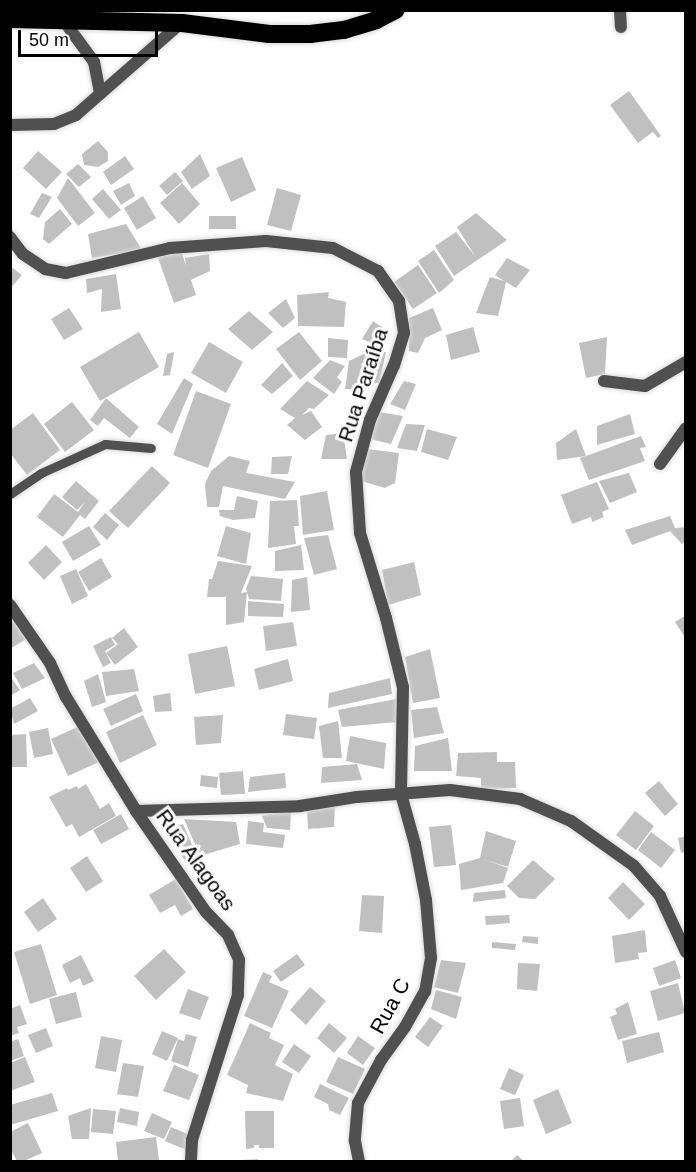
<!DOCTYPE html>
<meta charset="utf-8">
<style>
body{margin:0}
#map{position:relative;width:696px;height:1172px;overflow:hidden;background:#fff;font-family:Helvetica,sans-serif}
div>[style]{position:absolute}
.building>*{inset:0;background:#c0c0c0}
.roads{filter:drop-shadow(0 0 2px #dbdbdb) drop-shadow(0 0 2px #dbdbdb)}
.service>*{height:9px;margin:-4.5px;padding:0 4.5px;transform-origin:4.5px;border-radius:4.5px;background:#505050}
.minor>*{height:12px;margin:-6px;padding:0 6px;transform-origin:6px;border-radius:6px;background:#505050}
.motorway>*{height:18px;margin:-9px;padding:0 9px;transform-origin:9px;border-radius:9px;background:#000}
span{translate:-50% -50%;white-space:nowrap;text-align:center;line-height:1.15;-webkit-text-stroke:6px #fff;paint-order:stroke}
.street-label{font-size:21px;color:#000}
.frame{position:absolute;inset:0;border:12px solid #000;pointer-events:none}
.scale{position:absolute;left:18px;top:30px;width:140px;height:27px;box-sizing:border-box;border:3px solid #000;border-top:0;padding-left:8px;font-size:18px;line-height:21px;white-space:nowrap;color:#000;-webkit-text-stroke:4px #fff;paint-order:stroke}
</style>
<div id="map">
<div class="building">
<div style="clip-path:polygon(629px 91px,661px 136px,658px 138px,653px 132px,638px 143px,610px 105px)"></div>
<div style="clip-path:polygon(98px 141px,108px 152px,108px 161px,98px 167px,84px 165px,82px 154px)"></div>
<div style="clip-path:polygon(38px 151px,62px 172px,46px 189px,23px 168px)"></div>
<div style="clip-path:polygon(200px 154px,210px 176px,192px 189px,181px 172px)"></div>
<div style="clip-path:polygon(125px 156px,134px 169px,111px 185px,103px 172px)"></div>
<div style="clip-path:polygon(242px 157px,256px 190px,231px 202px,216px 168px)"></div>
<div style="clip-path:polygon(78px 164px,91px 177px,79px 187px,66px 174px)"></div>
<div style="clip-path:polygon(175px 172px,183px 181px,167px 195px,159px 186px)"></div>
<div style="clip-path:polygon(68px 178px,95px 213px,78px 226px,57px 198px)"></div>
<div style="clip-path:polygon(129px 183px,135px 196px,121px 205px,113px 191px)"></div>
<div style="clip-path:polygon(182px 183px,200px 204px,179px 224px,160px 203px)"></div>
<div style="clip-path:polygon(277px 188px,301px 195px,291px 231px,267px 225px)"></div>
<div style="clip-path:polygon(103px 189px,121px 210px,109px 219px,92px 199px)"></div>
<div style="clip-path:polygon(42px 193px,52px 197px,39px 218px,30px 214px)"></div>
<div style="clip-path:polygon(143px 196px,156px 218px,137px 230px,124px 208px)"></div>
<div style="clip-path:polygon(60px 209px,72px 224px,49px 244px,43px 239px,45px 222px)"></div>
<div style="clip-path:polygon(476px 213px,507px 240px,454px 276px,435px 246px,456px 232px,475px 256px,457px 227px)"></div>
<div style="clip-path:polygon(209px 216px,236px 216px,236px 229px,209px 229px)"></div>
<div style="clip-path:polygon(126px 224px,142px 250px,92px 258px,88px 234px)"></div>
<div style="clip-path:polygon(181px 250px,186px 266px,185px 258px,209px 254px,210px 271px,191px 280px,196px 295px,174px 303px,158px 258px)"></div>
<div style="clip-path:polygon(434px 250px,454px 280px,439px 293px,418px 261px)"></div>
<div style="clip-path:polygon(507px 258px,530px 270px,516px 288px,506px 282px,498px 316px,476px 313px,490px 277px,504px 281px,495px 275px)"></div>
<div style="clip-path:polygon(418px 265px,437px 293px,413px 309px,394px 282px)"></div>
<div style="clip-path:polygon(10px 266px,22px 275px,10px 289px)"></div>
<div style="clip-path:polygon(116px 274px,121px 309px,101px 312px,102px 289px,87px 293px,86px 279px)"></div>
<div style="clip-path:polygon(329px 292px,328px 298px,346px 302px,344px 327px,298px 326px,297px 295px)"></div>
<div style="clip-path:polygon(286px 299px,295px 318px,283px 328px,268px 313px)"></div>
<div style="clip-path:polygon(69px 308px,83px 329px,64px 340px,51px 319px)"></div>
<div style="clip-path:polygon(433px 308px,442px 330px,425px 338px,418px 353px,409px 351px,409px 318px)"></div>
<div style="clip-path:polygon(249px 311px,273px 332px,252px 350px,228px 329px)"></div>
<div style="clip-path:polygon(373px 321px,383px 328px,376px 345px,362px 339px)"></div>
<div style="clip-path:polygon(473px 327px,480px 352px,451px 360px,446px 335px)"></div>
<div style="clip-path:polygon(139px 332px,159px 367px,100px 401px,80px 367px)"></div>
<div style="clip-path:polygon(299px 332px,322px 361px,300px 380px,276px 349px)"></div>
<div style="clip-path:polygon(607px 337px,605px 374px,586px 378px,579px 343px)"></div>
<div style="clip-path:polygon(328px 338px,348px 340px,347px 358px,328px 357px)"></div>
<div style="clip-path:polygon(209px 342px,243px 362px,226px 393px,191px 373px)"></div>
<div style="clip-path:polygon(174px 352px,170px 375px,163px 376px,167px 354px)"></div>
<div style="clip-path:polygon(386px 352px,379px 383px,367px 383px,360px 390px,345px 389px,349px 361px,366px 353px)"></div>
<div style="clip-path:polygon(330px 360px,345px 366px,337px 377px,342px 382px,334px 394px,313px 378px)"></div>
<div style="clip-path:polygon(282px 363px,293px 376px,272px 394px,261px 385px)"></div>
<div style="clip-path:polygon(184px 378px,193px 384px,172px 434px,157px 424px)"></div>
<div style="clip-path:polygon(307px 381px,329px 395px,314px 409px,309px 408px,302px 415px,311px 411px,322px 427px,305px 440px,287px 425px,295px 418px,280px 409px)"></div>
<div style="clip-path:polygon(404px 381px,416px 384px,405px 410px,390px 404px)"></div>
<div style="clip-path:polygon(196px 391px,231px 404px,208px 468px,173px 455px)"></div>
<div style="clip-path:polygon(106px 398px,139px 427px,130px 438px,104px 418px,98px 426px,90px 420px)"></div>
<div style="clip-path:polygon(72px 402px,94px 430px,65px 452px,44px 424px)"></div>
<div style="clip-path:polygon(378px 412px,403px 416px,391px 444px,370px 439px)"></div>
<div style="clip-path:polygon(33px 413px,60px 450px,27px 475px,10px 453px,10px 430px)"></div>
<div style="clip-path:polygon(630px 414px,635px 434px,597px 445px,597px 426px)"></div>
<div style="clip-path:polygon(406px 424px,425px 425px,417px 451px,397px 448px)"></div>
<div style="clip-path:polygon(427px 429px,457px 437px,448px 460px,421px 452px)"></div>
<div style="clip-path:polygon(576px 429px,586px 456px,641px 436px,646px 447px,640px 448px,645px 461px,589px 480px,580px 458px,586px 456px,557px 460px,556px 443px)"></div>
<div style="clip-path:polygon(343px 433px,347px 459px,321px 459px,326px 435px)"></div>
<div style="clip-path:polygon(367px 449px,399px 453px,395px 483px,385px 488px,361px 481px)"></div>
<div style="clip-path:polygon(229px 456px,250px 461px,246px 473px,295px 482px,285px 499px,223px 486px,219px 507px,207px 507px,205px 484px,211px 471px)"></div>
<div style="clip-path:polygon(292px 456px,288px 474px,271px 474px,272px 457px)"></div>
<div style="clip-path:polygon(152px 466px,170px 483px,128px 528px,109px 511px)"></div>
<div style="clip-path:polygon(629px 473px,637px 492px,610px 503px,599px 481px)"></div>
<div style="clip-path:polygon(76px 481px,99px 501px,85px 519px,80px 515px,63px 537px,37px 517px,54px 494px,78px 512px,85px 502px,77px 510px,62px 497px)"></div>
<div style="clip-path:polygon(597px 482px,609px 509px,602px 512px,604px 517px,592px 522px,591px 517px,572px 524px,561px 495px)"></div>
<div style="clip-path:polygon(327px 491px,334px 530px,303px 535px,300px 496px)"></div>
<div style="clip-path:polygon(237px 496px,258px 501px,255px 518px,233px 520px,220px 516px,219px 510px,234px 510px)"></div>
<div style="clip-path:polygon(297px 500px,299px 526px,294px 526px,296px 544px,268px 548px,270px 501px)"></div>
<div style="clip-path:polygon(105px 513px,119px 525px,107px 540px,93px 527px)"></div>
<div style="clip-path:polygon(670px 516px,675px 528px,686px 527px,686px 541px,682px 544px,670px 531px,632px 545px,625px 530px)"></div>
<div style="clip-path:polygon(89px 526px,101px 545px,73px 561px,62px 542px)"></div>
<div style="clip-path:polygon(226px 526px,251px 533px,246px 564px,217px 556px)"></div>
<div style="clip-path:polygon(328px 535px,337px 569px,314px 575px,304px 538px)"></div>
<div style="clip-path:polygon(46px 545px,62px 562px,44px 580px,28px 563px)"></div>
<div style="clip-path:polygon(301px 545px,304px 570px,275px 571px,275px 551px)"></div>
<div style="clip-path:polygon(101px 558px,112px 577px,89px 591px,78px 572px)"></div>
<div style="clip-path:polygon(218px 561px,252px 566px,241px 593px,247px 592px,244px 622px,226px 625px,226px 597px,207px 597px,209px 579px,212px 579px)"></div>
<div style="clip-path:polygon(414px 562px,421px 595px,388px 605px,382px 570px)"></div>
<div style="clip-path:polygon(76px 569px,88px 596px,72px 604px,60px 576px)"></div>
<div style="clip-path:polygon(251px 576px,283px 579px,281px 601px,249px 599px,246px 589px)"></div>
<div style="clip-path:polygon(307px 577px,310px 610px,291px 612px,292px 580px)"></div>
<div style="clip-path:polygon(248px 601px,284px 604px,283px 617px,248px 616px)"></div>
<div style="clip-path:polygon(10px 610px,26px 639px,10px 649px)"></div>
<div style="clip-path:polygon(686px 615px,686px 639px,675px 622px)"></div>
<div style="clip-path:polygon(293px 622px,297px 646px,266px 651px,263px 626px)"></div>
<div style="clip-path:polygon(124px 628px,138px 647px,115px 665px,106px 653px,118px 644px,112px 638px)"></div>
<div style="clip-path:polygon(111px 637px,115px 645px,105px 651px,111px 663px,103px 667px,93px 646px)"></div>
<div style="clip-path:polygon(227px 646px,235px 686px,195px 694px,188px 654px)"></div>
<div style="clip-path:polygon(430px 649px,440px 698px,413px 703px,405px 657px)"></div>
<div style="clip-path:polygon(288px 659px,293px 681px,259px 690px,254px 669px)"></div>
<div style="clip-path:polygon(34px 663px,45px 678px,22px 689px,13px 673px)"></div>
<div style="clip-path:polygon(134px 669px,139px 691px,106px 696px,102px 672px)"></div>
<div style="clip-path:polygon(98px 674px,106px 702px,92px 707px,84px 681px)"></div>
<div style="clip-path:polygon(10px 676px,20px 690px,10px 696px)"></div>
<div style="clip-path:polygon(390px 678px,392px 694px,328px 708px,329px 693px)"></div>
<div style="clip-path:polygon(170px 693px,172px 711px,155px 712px,153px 696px)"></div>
<div style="clip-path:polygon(136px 694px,143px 711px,111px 726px,103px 709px)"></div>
<div style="clip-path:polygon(30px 698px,38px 711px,14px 724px,10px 709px)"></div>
<div style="clip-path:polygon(396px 699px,397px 722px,342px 727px,338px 710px)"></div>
<div style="clip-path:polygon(437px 707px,444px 733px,414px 738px,411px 710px)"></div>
<div style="clip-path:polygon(286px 714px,317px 718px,314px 739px,283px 735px)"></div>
<div style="clip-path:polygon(143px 715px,157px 745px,120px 763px,106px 732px)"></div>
<div style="clip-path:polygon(223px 715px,221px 743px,196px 745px,194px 717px)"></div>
<div style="clip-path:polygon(338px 721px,342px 758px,323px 758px,319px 726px)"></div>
<div style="clip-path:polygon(82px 725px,99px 762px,68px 776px,51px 739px)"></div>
<div style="clip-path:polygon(48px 728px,53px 754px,34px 758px,29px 732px)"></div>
<div style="clip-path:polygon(26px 734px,27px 767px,10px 767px,10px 735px)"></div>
<div style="clip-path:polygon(350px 736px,386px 743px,384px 769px,346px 761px)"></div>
<div style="clip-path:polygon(448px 738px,452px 771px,414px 771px,415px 746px)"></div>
<div style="clip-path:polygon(497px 752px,497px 762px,515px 762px,516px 788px,481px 789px,481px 778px,456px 776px,458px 753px)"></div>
<div style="clip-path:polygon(357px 764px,362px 780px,321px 783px,322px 767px)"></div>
<div style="clip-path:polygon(243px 771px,245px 794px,221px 795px,219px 773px)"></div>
<div style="clip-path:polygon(285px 773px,286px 788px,248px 792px,250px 777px)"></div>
<div style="clip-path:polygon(201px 775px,218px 777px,217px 788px,200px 786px)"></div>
<div style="clip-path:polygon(659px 781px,678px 804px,665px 816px,645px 793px)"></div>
<div style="clip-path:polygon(86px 784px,100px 809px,109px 803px,116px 816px,79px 837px,72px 824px,66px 827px,49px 797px,67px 788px,68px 790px,77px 786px,78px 789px)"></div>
<div style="clip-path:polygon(335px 803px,334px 827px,308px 829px,307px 808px)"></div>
<div style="clip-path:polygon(291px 810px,290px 830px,267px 828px,262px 816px)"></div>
<div style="clip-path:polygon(635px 811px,654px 826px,636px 850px,616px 835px)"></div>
<div style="clip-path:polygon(121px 814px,129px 829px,101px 844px,93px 830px)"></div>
<div style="clip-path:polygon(184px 819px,236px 822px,240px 844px,200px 856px)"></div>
<div style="clip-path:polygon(248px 821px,264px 823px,263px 832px,285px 835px,283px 848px,246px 844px)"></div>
<div style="clip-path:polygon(183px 824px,197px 856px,185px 861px,163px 829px)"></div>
<div style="clip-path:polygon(451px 825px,456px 865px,434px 867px,429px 827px)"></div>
<div style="clip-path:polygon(486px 831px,516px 841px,508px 867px,483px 859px,508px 868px,503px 883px,461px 890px,459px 864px,480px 858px)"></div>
<div style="clip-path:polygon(651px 832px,675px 850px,661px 868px,638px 850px)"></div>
<div style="clip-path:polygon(686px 836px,686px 852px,681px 853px,678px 838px)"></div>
<div style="clip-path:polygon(87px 856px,103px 881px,86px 892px,70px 868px)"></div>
<div style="clip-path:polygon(533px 860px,555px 879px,535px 899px,519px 898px,507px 886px)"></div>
<div style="clip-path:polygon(176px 879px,193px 909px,181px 916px,175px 905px,160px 913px,149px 895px)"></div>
<div style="clip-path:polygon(623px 882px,645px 904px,629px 920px,608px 898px)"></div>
<div style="clip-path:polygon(505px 890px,506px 898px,473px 902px,474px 893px)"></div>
<div style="clip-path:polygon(362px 895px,384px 896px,382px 933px,359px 931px)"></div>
<div style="clip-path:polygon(43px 898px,57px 919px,38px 932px,24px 912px)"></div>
<div style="clip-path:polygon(509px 915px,510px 923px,486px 925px,485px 916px)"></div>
<div style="clip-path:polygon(645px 930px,647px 952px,638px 953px,639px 959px,615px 963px,612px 936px)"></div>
<div style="clip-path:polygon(523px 936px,538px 937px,538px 944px,522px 942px)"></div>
<div style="clip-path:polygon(492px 942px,516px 944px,515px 950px,492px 948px)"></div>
<div style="clip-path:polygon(41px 944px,57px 995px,30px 1004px,14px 952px)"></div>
<div style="clip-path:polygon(164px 949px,186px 972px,156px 1000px,134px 976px)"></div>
<div style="clip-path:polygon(297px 954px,305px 965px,281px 982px,273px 971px)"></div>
<div style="clip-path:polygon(81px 955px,94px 981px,83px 986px,80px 978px,70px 983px,62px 965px)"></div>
<div style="clip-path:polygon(441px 960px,466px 963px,458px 993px,434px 987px)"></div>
<div style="clip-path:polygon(675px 960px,681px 978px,659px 986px,653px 968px)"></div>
<div style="clip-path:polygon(518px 963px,540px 964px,537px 991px,517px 989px)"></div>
<div style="clip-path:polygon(263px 972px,272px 976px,269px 982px,289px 991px,272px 1028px,244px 1016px)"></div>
<div style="clip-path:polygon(678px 983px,685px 1013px,658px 1021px,650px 991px)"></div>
<div style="clip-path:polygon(310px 987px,326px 1001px,306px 1025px,290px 1010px)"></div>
<div style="clip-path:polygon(188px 989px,209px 997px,200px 1020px,179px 1013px)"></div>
<div style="clip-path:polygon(436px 990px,462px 997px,456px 1019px,431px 1009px)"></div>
<div style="clip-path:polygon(76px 992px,82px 1017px,56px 1024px,49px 999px)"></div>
<div style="clip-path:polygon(628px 1002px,637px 1034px,618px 1040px,610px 1017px,617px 1014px,615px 1009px)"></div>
<div style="clip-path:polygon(20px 1005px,27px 1024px,17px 1027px,19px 1033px,10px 1036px,10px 1009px)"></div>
<div style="clip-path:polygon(430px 1017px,443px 1026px,428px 1047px,415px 1037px)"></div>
<div style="clip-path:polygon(250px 1023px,271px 1033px,269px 1038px,284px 1045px,275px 1065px,293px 1074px,283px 1101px,246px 1093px,248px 1085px,227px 1075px)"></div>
<div style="clip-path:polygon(329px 1023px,347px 1038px,334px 1053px,317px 1038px)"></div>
<div style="clip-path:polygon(46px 1028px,53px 1046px,36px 1053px,28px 1035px)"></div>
<div style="clip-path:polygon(162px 1031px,178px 1038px,167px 1061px,152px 1054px)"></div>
<div style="clip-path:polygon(659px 1032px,664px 1052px,627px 1063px,622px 1041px)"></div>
<div style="clip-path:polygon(186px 1034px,197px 1037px,188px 1067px,171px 1061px,178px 1039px,184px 1041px)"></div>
<div style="clip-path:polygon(101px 1036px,122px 1040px,116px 1072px,95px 1068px)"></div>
<div style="clip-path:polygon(358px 1036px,375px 1048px,363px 1065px,347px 1053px)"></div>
<div style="clip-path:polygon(18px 1039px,24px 1056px,10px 1061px,10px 1042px)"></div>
<div style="clip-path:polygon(294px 1044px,311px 1056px,299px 1073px,282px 1062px)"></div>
<div style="clip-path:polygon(25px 1057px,35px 1082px,10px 1091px,10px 1063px)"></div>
<div style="clip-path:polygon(338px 1057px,365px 1069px,353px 1094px,326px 1082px)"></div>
<div style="clip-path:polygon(123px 1063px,144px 1066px,138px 1097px,117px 1094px)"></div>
<div style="clip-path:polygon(174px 1065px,199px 1075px,189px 1100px,163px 1091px)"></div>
<div style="clip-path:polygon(509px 1068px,524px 1075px,515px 1095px,500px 1089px)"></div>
<div style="clip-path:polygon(320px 1084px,349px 1098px,340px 1115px,329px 1110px,328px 1104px,314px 1097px)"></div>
<div style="clip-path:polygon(558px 1089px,572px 1123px,546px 1134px,533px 1100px)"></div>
<div style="clip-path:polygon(52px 1093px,58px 1111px,10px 1125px,10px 1105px)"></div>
<div style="clip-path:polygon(520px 1098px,524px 1126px,504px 1129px,500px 1101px)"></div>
<div style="clip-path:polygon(91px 1108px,89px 1139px,72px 1139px,68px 1116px)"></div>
<div style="clip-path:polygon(120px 1108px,139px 1112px,137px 1126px,117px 1122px)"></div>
<div style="clip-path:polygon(93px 1109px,116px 1111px,113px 1134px,91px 1132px)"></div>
<div style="clip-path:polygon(245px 1111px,274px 1111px,274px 1148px,259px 1148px,259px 1145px,254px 1145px,254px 1148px,246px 1149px)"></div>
<div style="clip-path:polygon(152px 1113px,172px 1122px,164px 1139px,144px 1131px)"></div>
<div style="clip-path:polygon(28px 1123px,42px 1153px,24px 1161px,17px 1161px,10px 1148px,10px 1132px)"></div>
<div style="clip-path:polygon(171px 1127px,192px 1136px,186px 1150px,165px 1141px)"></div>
<div style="clip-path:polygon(156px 1137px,159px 1160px,118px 1161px,116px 1142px)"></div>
<div style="clip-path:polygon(517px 1155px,524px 1161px,511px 1161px)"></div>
<div style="clip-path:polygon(258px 1159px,258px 1161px,242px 1161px,242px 1160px)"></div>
</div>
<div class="roads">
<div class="service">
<div style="left:10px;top:494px;width:37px;rotate:-34deg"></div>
<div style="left:41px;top:473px;width:70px;rotate:-24.4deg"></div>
<div style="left:105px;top:444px;width:46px;rotate:5deg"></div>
</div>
<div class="minor">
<div style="left:620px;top:10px;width:17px;rotate:87deg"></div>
<div style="left:64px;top:21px;width:51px;rotate:53.8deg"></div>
<div style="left:94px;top:62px;width:32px;rotate:79deg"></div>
<div style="left:10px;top:125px;width:44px;rotate:-1.3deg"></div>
<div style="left:54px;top:124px;width:24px;rotate:-22deg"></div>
<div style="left:76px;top:115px;width:140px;rotate:-41.2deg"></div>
<div style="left:10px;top:237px;width:21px;rotate:53deg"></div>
<div style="left:23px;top:254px;width:27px;rotate:34deg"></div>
<div style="left:45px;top:269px;width:21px;rotate:11deg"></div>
<div style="left:66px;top:273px;width:107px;rotate:-13.5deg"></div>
<div style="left:170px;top:248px;width:96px;rotate:-4.2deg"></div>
<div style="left:266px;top:241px;width:67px;rotate:6deg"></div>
<div style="left:333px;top:248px;width:51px;rotate:27.1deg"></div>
<div style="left:378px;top:271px;width:37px;rotate:55deg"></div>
<div style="left:399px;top:301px;width:32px;rotate:81deg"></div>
<div style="left:404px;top:333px;width:34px;rotate:107deg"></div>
<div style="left:394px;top:365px;width:60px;rotate:113.6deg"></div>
<div style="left:370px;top:420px;width:54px;rotate:105.1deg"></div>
<div style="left:356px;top:472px;width:61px;rotate:86.2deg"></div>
<div style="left:360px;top:533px;width:89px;rotate:73deg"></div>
<div style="left:386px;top:618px;width:71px;rotate:76.2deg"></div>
<div style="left:403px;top:687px;width:107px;rotate:91.1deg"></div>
<div style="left:401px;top:794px;width:52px;rotate:74.4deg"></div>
<div style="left:415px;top:844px;width:57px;rotate:78.9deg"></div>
<div style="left:426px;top:900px;width:58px;rotate:85.1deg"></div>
<div style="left:431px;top:958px;width:34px;rotate:100deg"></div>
<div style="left:425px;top:991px;width:41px;rotate:119.1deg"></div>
<div style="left:405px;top:1027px;width:41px;rotate:126deg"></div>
<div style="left:381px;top:1060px;width:49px;rotate:118.1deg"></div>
<div style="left:358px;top:1103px;width:38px;rotate:95deg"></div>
<div style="left:355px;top:1141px;width:21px;rotate:79deg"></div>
<div style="left:604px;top:381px;width:41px;rotate:7deg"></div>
<div style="left:645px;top:386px;width:48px;rotate:-30.3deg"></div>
<div style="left:660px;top:464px;width:44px;rotate:-54.2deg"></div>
<div style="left:10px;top:605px;width:70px;rotate:55.4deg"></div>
<div style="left:50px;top:663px;width:38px;rotate:65deg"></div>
<div style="left:66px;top:697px;width:134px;rotate:58.4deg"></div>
<div style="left:136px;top:811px;width:123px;rotate:55.3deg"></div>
<div style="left:206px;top:912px;width:32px;rotate:46deg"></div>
<div style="left:228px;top:935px;width:27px;rotate:66deg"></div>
<div style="left:239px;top:960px;width:35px;rotate:92deg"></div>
<div style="left:238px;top:995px;width:152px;rotate:107.6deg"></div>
<div style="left:192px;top:1140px;width:22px;rotate:93deg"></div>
<div style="left:136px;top:811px;width:164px;rotate:-1.7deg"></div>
<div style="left:300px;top:806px;width:58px;rotate:-9deg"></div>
<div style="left:357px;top:797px;width:93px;rotate:-4.3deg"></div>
<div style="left:450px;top:790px;width:71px;rotate:7.3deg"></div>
<div style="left:520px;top:799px;width:56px;rotate:23.3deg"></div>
<div style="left:571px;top:821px;width:77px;rotate:35.5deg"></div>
<div style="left:634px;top:866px;width:40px;rotate:49deg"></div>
<div style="left:660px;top:896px;width:62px;rotate:65.1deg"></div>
</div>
<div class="motorway">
<div style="left:10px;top:19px;width:172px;rotate:1.3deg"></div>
<div style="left:182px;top:23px;width:88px;rotate:7.2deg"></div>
<div style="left:269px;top:34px;width:41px"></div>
<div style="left:310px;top:34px;width:34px;rotate:-7deg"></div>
<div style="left:344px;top:30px;width:34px;rotate:-17deg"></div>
<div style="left:376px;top:20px;width:22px;rotate:-27deg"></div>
</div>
</div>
<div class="street-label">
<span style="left:363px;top:385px;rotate:-72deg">Rua Paraíba</span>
<span style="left:196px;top:860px;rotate:54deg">Rua Alagoas</span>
<span style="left:390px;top:1006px;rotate:-61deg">Rua C</span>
</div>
<div class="frame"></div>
<div class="scale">50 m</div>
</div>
